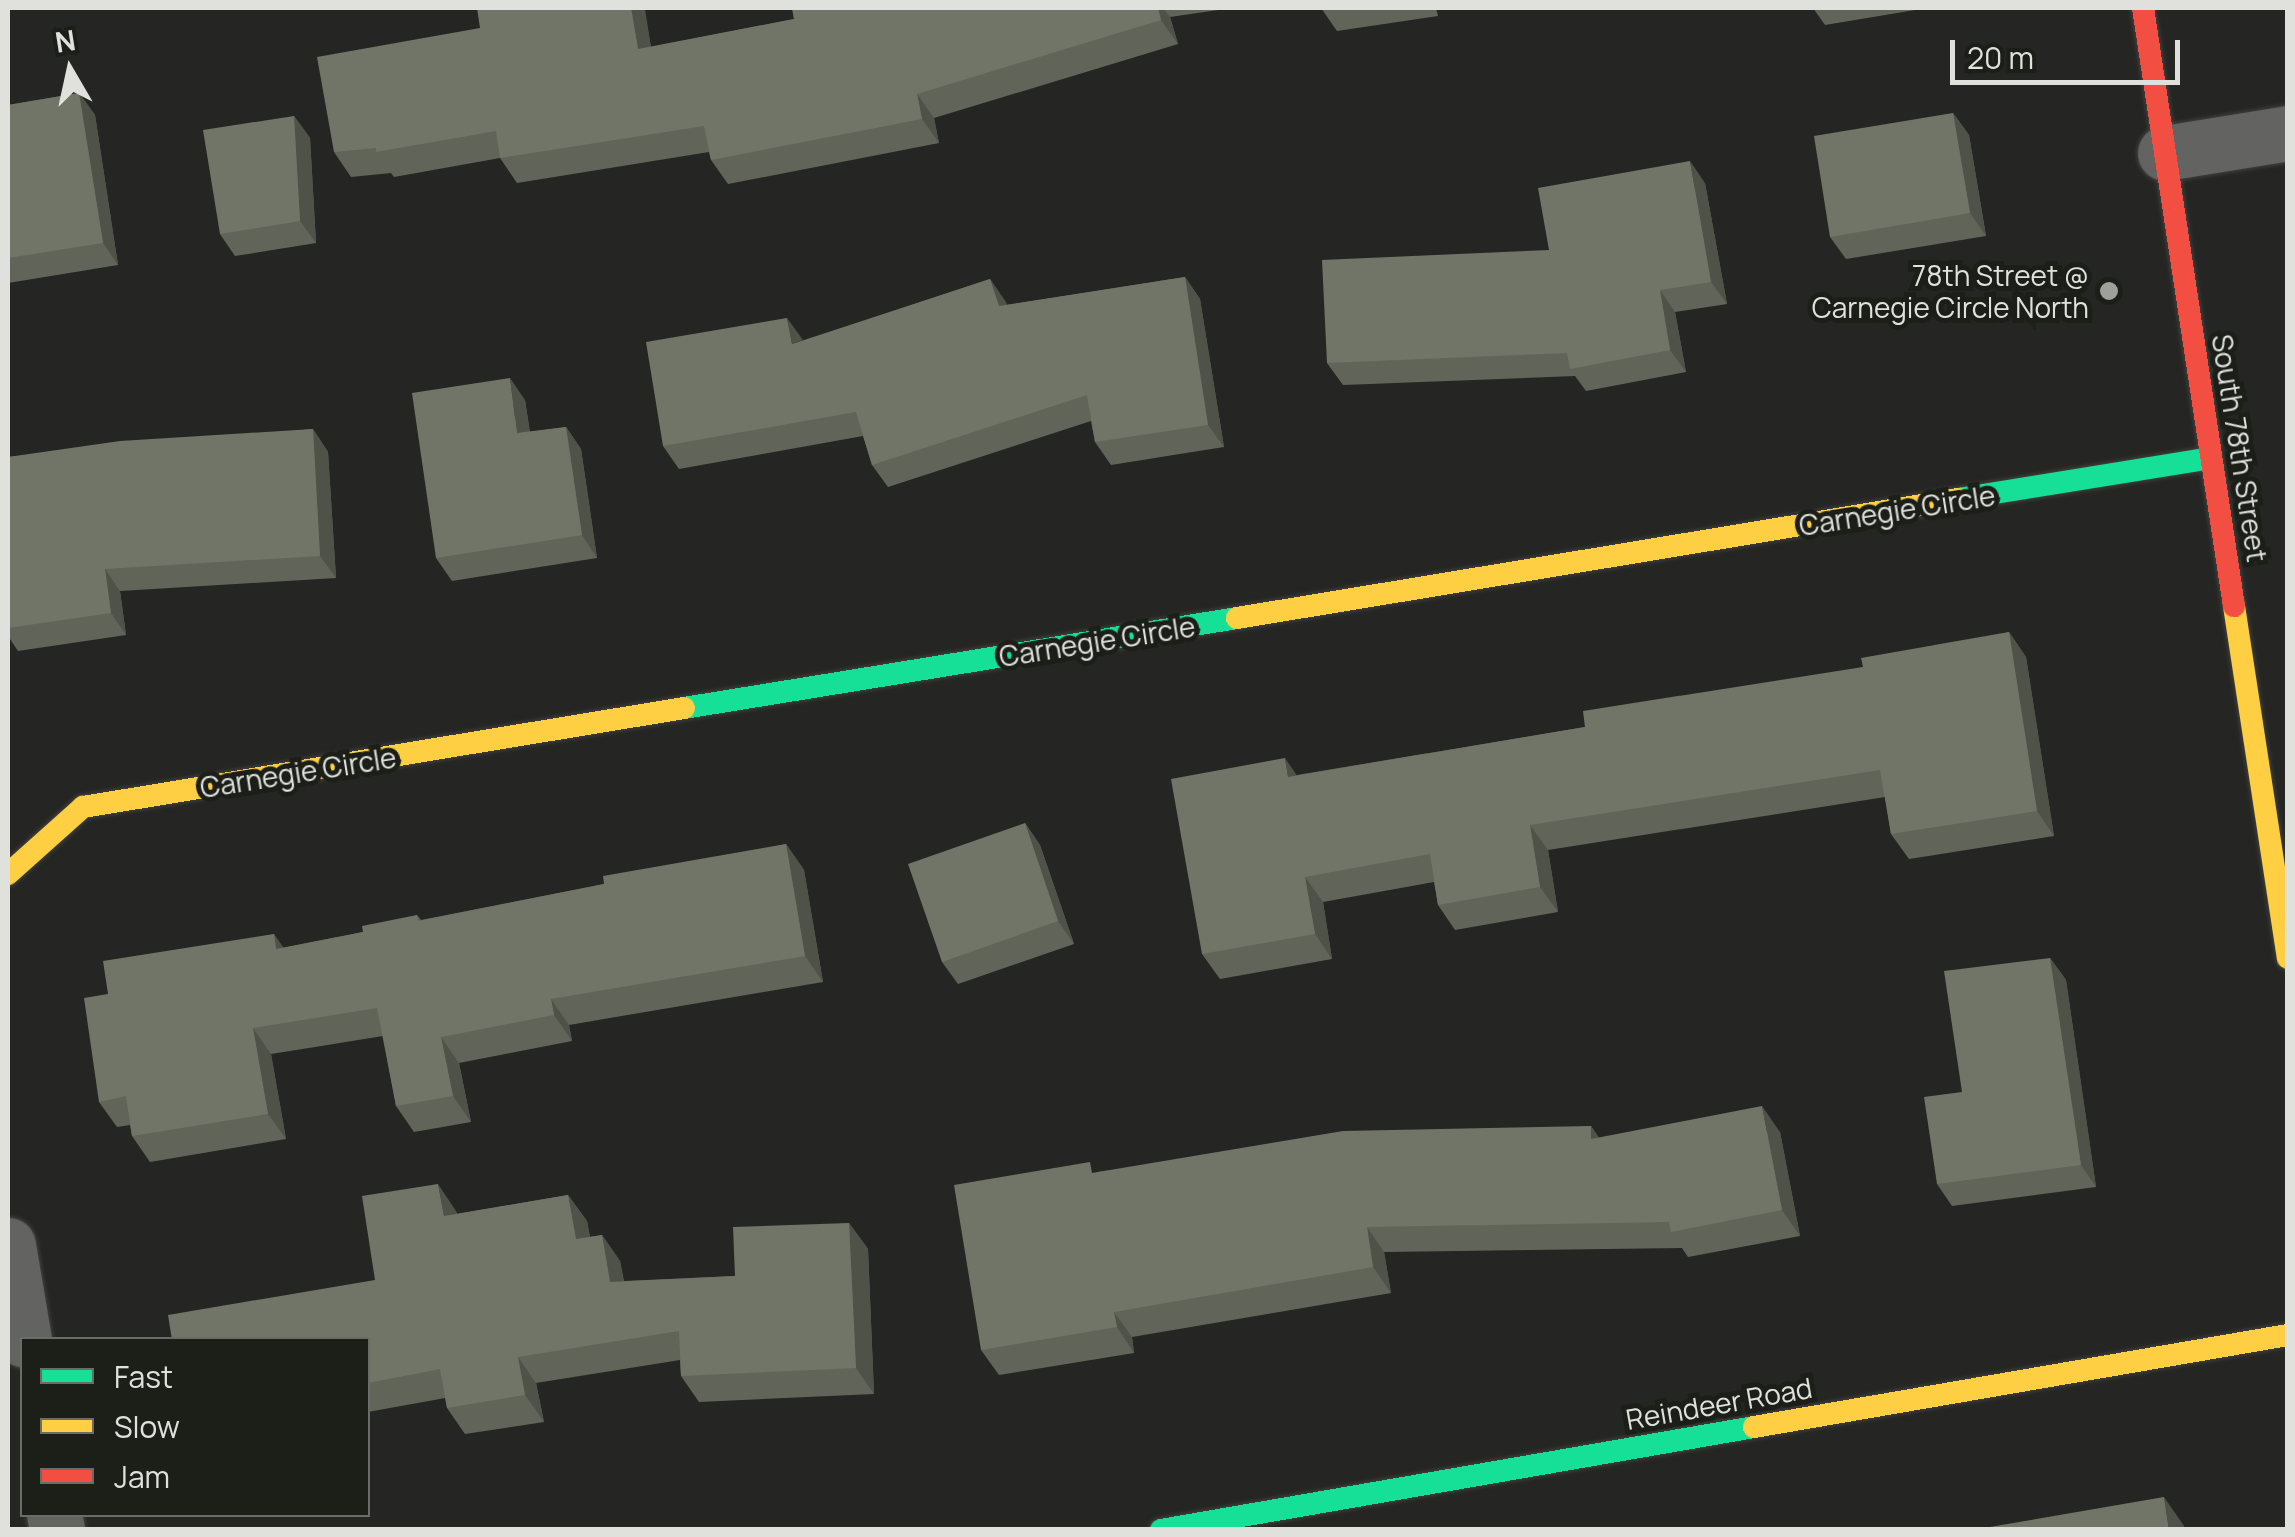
<!DOCTYPE html>
<style>
body{margin:0}
#map{position:relative;width:2295px;height:1537px;overflow:hidden;background:#252623;font-family:Manrope,sans-serif}
div>[style]{position:absolute}
.roads{filter:drop-shadow(0 0 2px #40413f) drop-shadow(0 0 2px #40413f)}
.street>*{height:55px;margin:-27.5px;padding:0 27.5px;transform-origin:27.5px;border-radius:27.5px;background:#636461}
.fast>*{height:22px;margin:-11px;padding:0 11px;transform-origin:11px;border-radius:11px;background:#16e098}
.slow>*{height:22px;margin:-11px;padding:0 11px;transform-origin:11px;border-radius:11px;background:#ffcf43}
.jam>*{height:22px;margin:-11px;padding:0 11px;transform-origin:11px;border-radius:11px;background:#f24e42}
.wall>*{inset:0;background:#616559}
.shaded-wall>*{inset:0;background:#4f5248}
.building>*{inset:0;background:#717567}
.dots>*{width:28px;height:28px;translate:-50% -50%;box-sizing:border-box;border:5px solid #1c1e18;border-radius:50%}
span{translate:-50% -50%;white-space:nowrap;text-align:center;line-height:1.15;-webkit-text-stroke:10px #1c1e18;paint-order:stroke}
.poi-label{font-size:28px;color:#e0e1dd}
.right{translate:-100% -50%;text-align:right}
.street-label{font-size:28px;color:#e0e1dd}
.frame{position:absolute;inset:0;border:10px solid #e0e1dd;pointer-events:none}
.legend{position:absolute;left:20px;top:1337px;width:350px;height:180px;box-sizing:border-box;background:#1c1e18;border:2px solid #6a6c67;margin:0;padding:12px 18px;list-style:none;font-size:30px;color:#e0e1dd}
.legend li{display:flex;align-items:center;gap:20px;height:50px}
.legend b{width:50px;border:2px solid #6a6c67}
.north{position:absolute;left:20px;top:20px;width:100px;height:100px;-webkit-text-stroke:8px #1c1e18;paint-order:stroke;rotate:351deg;font-size:28px;font-weight:700;line-height:40px;text-align:center;color:#e0e1dd}
.north::after{content:'';display:block;margin:auto;width:35px;height:45px;background:#e0e1dd;clip-path:polygon(50% 0,100% 100%,50% 72%,0 100%)}
.scale{position:absolute;left:1950px;top:40px;width:230px;height:45px;box-sizing:border-box;border:5px solid #e0e1dd;border-top:0;padding-left:12px;font-size:30px;line-height:35px;white-space:nowrap;color:#e0e1dd;-webkit-text-stroke:8px #1c1e18;paint-order:stroke}
</style>
<div id="map">
<div class="roads">
<div class="street">
<div style="left:2165px;top:153px;width:125px;rotate:-9.2deg"></div>
<div style="left:8px;top:1245px;width:96px;rotate:80.4deg"></div>
<div style="left:54px;top:1514px;width:16px;rotate:79deg"></div>
</div>
<div class="fast">
<div style="left:1958px;top:499px;width:256px;rotate:-9.2deg"></div>
<div style="left:684px;top:708px;width:560px;rotate:-9.24deg"></div>
<div style="left:1161px;top:1530px;width:602px;rotate:-9.85deg"></div>
</div>
<div class="slow">
<div style="left:2234px;top:606px;width:356px;rotate:81.3deg"></div>
<div style="left:1237px;top:618px;width:731px;rotate:-9.37deg"></div>
<div style="left:8px;top:874px;width:101px;rotate:-41.8deg"></div>
<div style="left:83px;top:807px;width:609px;rotate:-9.35deg"></div>
<div style="left:1754px;top:1427px;width:542px;rotate:-9.78deg"></div>
</div>
<div class="jam">
<div style="left:2143px;top:8px;width:605px;rotate:81.35deg"></div>
</div>
</div>
<div class="wall">
<div style="clip-path:polygon(482px 8px,644px 8px,651px 47px,794px 19px,792px 8px,1232px 8px,1170px 17px,1178px 44px,934px 118px,939px 143px,728px 184px,711px 160px,709px 152px,517px 183px,500px 158px,394px 177px,391px 173px,351px 177px,334px 152px,480px 28px)"></div>
<div style="clip-path:polygon(1321px 8px,1436px 8px,1438px 16px,1337px 31px)"></div>
<div style="clip-path:polygon(1813px 8px,1927px 8px,1825px 25px)"></div>
<div style="clip-path:polygon(79px 93px,95px 115px,118px 265px,8px 283px,8px 105px)"></div>
<div style="clip-path:polygon(1953px 113px,1969px 135px,1986px 236px,1846px 259px,1830px 237px)"></div>
<div style="clip-path:polygon(294px 116px,310px 138px,316px 243px,235px 256px,220px 234px)"></div>
<div style="clip-path:polygon(1705px 183px,1727px 304px,1675px 312px,1686px 372px,1586px 391px,1575px 376px,1343px 385px,1327px 363px,1549px 250px)"></div>
<div style="clip-path:polygon(1185px 277px,1200px 299px,1224px 447px,1111px 465px,1095px 442px,1091px 421px,888px 487px,872px 465px,863px 436px,679px 469px,663px 446px,803px 341px,990px 279px,1007px 305px)"></div>
<div style="clip-path:polygon(525px 400px,530px 432px,566px 427px,581px 449px,597px 558px,452px 581px,436px 558px)"></div>
<div style="clip-path:polygon(313px 429px,328px 452px,336px 578px,120px 591px,126px 635px,18px 651px,8px 636px,8px 457px)"></div>
<div style="clip-path:polygon(2009px 632px,2026px 657px,2054px 836px,1909px 859px,1891px 834px,1885px 797px,1548px 850px,1558px 912px,1455px 930px,1438px 905px,1434px 882px,1323px 902px,1332px 959px,1220px 979px,1202px 954px,1297px 775px,1585px 727px,1863px 667px)"></div>
<div style="clip-path:polygon(1025px 823px,1040px 845px,1074px 944px,958px 984px,942px 962px)"></div>
<div style="clip-path:polygon(786px 844px,804px 870px,823px 982px,569px 1025px,572px 1041px,459px 1063px,471px 1122px,414px 1132px,396px 1106px,383px 1036px,271px 1054px,286px 1139px,150px 1162px,132px 1136px,130px 1125px,117px 1127px,99px 1102px,108px 994px,274px 934px,283px 948px,363px 932px,417px 915px,421px 920px,604px 884px)"></div>
<div style="clip-path:polygon(2050px 958px,2066px 980px,2096px 1187px,1952px 1206px,1937px 1184px,1962px 1092px)"></div>
<div style="clip-path:polygon(1591px 1126px,1599px 1138px,1780px 1132px,1800px 1236px,1688px 1257px,1682px 1248px,1384px 1252px,1391px 1293px,1132px 1337px,1134px 1353px,999px 1375px,981px 1350px,1097px 1172px)"></div>
<div style="clip-path:polygon(568px 1195px,587px 1221px,590px 1237px,602px 1235px,620px 1261px,624px 1281px,735px 1276px,849px 1223px,868px 1249px,874px 1394px,699px 1402px,681px 1376px,680px 1360px,536px 1383px,544px 1422px,465px 1434px,447px 1408px,445px 1398px,368px 1412px,368px 1340px,375px 1280px,456px 1211px,457px 1214px)"></div>
</div>
<div class="shaded-wall">
<div style="clip-path:polygon(631px 8px,645px 9px,655px 73px,638px 49px)"></div>
<div style="clip-path:polygon(1158px 8px,1163px 8px,1170px 17px,1178px 44px,1161px 20px)"></div>
<div style="clip-path:polygon(79px 93px,95px 115px,118px 265px,103px 243px)"></div>
<div style="clip-path:polygon(917px 94px,934px 118px,939px 143px,922px 119px)"></div>
<div style="clip-path:polygon(1953px 113px,1969px 135px,1986px 236px,1970px 213px)"></div>
<div style="clip-path:polygon(294px 116px,310px 138px,316px 243px,300px 221px)"></div>
<div style="clip-path:polygon(1690px 161px,1705px 183px,1727px 304px,1711px 282px)"></div>
<div style="clip-path:polygon(1185px 277px,1200px 299px,1224px 447px,1208px 425px)"></div>
<div style="clip-path:polygon(990px 279px,1006px 302px,1015px 329px,999px 306px)"></div>
<div style="clip-path:polygon(1660px 290px,1675px 312px,1686px 372px,1670px 350px)"></div>
<div style="clip-path:polygon(787px 318px,803px 340px,792px 344px)"></div>
<div style="clip-path:polygon(510px 378px,525px 400px,533px 455px,517px 433px)"></div>
<div style="clip-path:polygon(566px 427px,581px 449px,597px 558px,582px 535px)"></div>
<div style="clip-path:polygon(313px 429px,328px 452px,336px 578px,320px 556px)"></div>
<div style="clip-path:polygon(105px 569px,120px 591px,126px 635px,111px 613px)"></div>
<div style="clip-path:polygon(2009px 632px,2026px 657px,2054px 836px,2037px 811px)"></div>
<div style="clip-path:polygon(1285px 758px,1302px 783px,1288px 777px)"></div>
<div style="clip-path:polygon(1025px 823px,1040px 845px,1074px 944px,1058px 921px)"></div>
<div style="clip-path:polygon(1530px 825px,1548px 850px,1558px 912px,1540px 887px)"></div>
<div style="clip-path:polygon(786px 844px,804px 870px,823px 982px,805px 956px)"></div>
<div style="clip-path:polygon(1305px 877px,1323px 902px,1332px 959px,1315px 934px)"></div>
<div style="clip-path:polygon(274px 934px,292px 960px,276px 949px)"></div>
<div style="clip-path:polygon(2050px 958px,2066px 980px,2096px 1187px,2081px 1165px)"></div>
<div style="clip-path:polygon(551px 999px,569px 1025px,572px 1041px,554px 1015px)"></div>
<div style="clip-path:polygon(253px 1028px,271px 1054px,286px 1139px,268px 1114px)"></div>
<div style="clip-path:polygon(441px 1037px,459px 1063px,471px 1122px,453px 1096px)"></div>
<div style="clip-path:polygon(1762px 1106px,1780px 1132px,1800px 1236px,1782px 1210px)"></div>
<div style="clip-path:polygon(1591px 1126px,1608px 1151px,1591px 1139px)"></div>
<div style="clip-path:polygon(438px 1184px,456px 1211px,462px 1242px,444px 1216px)"></div>
<div style="clip-path:polygon(568px 1195px,587px 1221px,595px 1265px,576px 1239px)"></div>
<div style="clip-path:polygon(849px 1223px,868px 1249px,874px 1394px,856px 1368px)"></div>
<div style="clip-path:polygon(1367px 1227px,1384px 1252px,1391px 1293px,1373px 1267px)"></div>
<div style="clip-path:polygon(602px 1235px,620px 1261px,628px 1308px,610px 1282px)"></div>
<div style="clip-path:polygon(1114px 1312px,1132px 1337px,1134px 1353px,1117px 1327px)"></div>
<div style="clip-path:polygon(518px 1357px,536px 1383px,544px 1422px,525px 1395px)"></div>
<div style="clip-path:polygon(2164px 1497px,2184px 1526px,2185px 1530px,2169px 1530px)"></div>
</div>
<div class="building">
<div style="clip-path:polygon(477px 8px,631px 8px,638px 49px,794px 19px,792px 8px,1158px 8px,1161px 20px,917px 94px,922px 119px,711px 160px,704px 126px,500px 158px,496px 131px,376px 152px,376px 148px,334px 152px,317px 57px,480px 28px)"></div>
<div style="clip-path:polygon(79px 93px,103px 243px,8px 258px,8px 105px)"></div>
<div style="clip-path:polygon(1953px 113px,1970px 213px,1830px 237px,1814px 136px)"></div>
<div style="clip-path:polygon(294px 116px,300px 221px,220px 234px,203px 130px)"></div>
<div style="clip-path:polygon(1690px 161px,1711px 282px,1660px 290px,1670px 350px,1570px 369px,1567px 353px,1327px 363px,1322px 260px,1549px 250px,1538px 188px)"></div>
<div style="clip-path:polygon(1185px 277px,1208px 425px,1095px 442px,1087px 395px,872px 465px,856px 412px,663px 446px,646px 342px,787px 318px,792px 344px,990px 279px,999px 306px)"></div>
<div style="clip-path:polygon(510px 378px,517px 433px,566px 427px,582px 535px,436px 558px,412px 393px)"></div>
<div style="clip-path:polygon(313px 429px,320px 556px,105px 569px,111px 613px,8px 628px,8px 457px,120px 441px)"></div>
<div style="clip-path:polygon(2009px 632px,2037px 811px,1891px 834px,1880px 770px,1530px 825px,1540px 887px,1438px 905px,1430px 854px,1305px 877px,1315px 934px,1202px 954px,1171px 779px,1285px 758px,1288px 777px,1585px 727px,1583px 711px,1863px 667px,1861px 658px)"></div>
<div style="clip-path:polygon(1025px 823px,1058px 921px,942px 962px,908px 864px)"></div>
<div style="clip-path:polygon(786px 844px,805px 956px,551px 999px,554px 1015px,441px 1037px,453px 1096px,396px 1106px,377px 1008px,253px 1028px,268px 1114px,132px 1136px,126px 1096px,99px 1102px,84px 998px,108px 994px,103px 961px,274px 934px,276px 949px,363px 932px,362px 926px,417px 915px,418px 921px,604px 884px,603px 876px)"></div>
<div style="clip-path:polygon(2050px 958px,2081px 1165px,1937px 1184px,1924px 1097px,1962px 1092px,1944px 971px)"></div>
<div style="clip-path:polygon(1762px 1106px,1782px 1210px,1671px 1232px,1669px 1222px,1367px 1227px,1373px 1267px,1114px 1312px,1117px 1327px,981px 1350px,954px 1185px,1090px 1162px,1092px 1173px,1343px 1131px,1591px 1126px,1591px 1139px)"></div>
<div style="clip-path:polygon(438px 1184px,444px 1216px,568px 1195px,576px 1239px,602px 1235px,610px 1282px,735px 1276px,733px 1227px,849px 1223px,856px 1368px,681px 1376px,679px 1331px,518px 1357px,525px 1395px,447px 1408px,440px 1369px,368px 1383px,368px 1340px,172px 1340px,168px 1315px,375px 1280px,362px 1196px)"></div>
<div style="clip-path:polygon(2164px 1497px,2169px 1530px,1984px 1530px,1984px 1528px)"></div>
</div>
<div class="dots">
<div style="left:2109px;top:291px;background:#9fa09c"></div>
</div>
<div class="poi-label">
<span class="right" style="left:2089px;top:291px">78th Street @<br>Carnegie Circle North</span>
</div>
<div class="street-label">
<span style="left:2240px;top:448px;rotate:81deg">South 78th Street</span>
<span style="left:1897px;top:510px;rotate:-9deg">Carnegie Circle</span>
<span style="left:1097px;top:641px;rotate:-9deg">Carnegie Circle</span>
<span style="left:298px;top:772px;rotate:-9deg">Carnegie Circle</span>
<span style="left:1719px;top:1403px;rotate:-10deg">Reindeer Road</span>
</div>
<div class="frame"></div>
<ul class="legend">
<li><b style="height:12px;background:#16e098"></b>Fast</li>
<li><b style="height:12px;background:#ffcf43"></b>Slow</li>
<li><b style="height:12px;background:#f24e42"></b>Jam</li>
</ul>
<div class="north">N</div>
<div class="scale">20 m</div>
</div>
